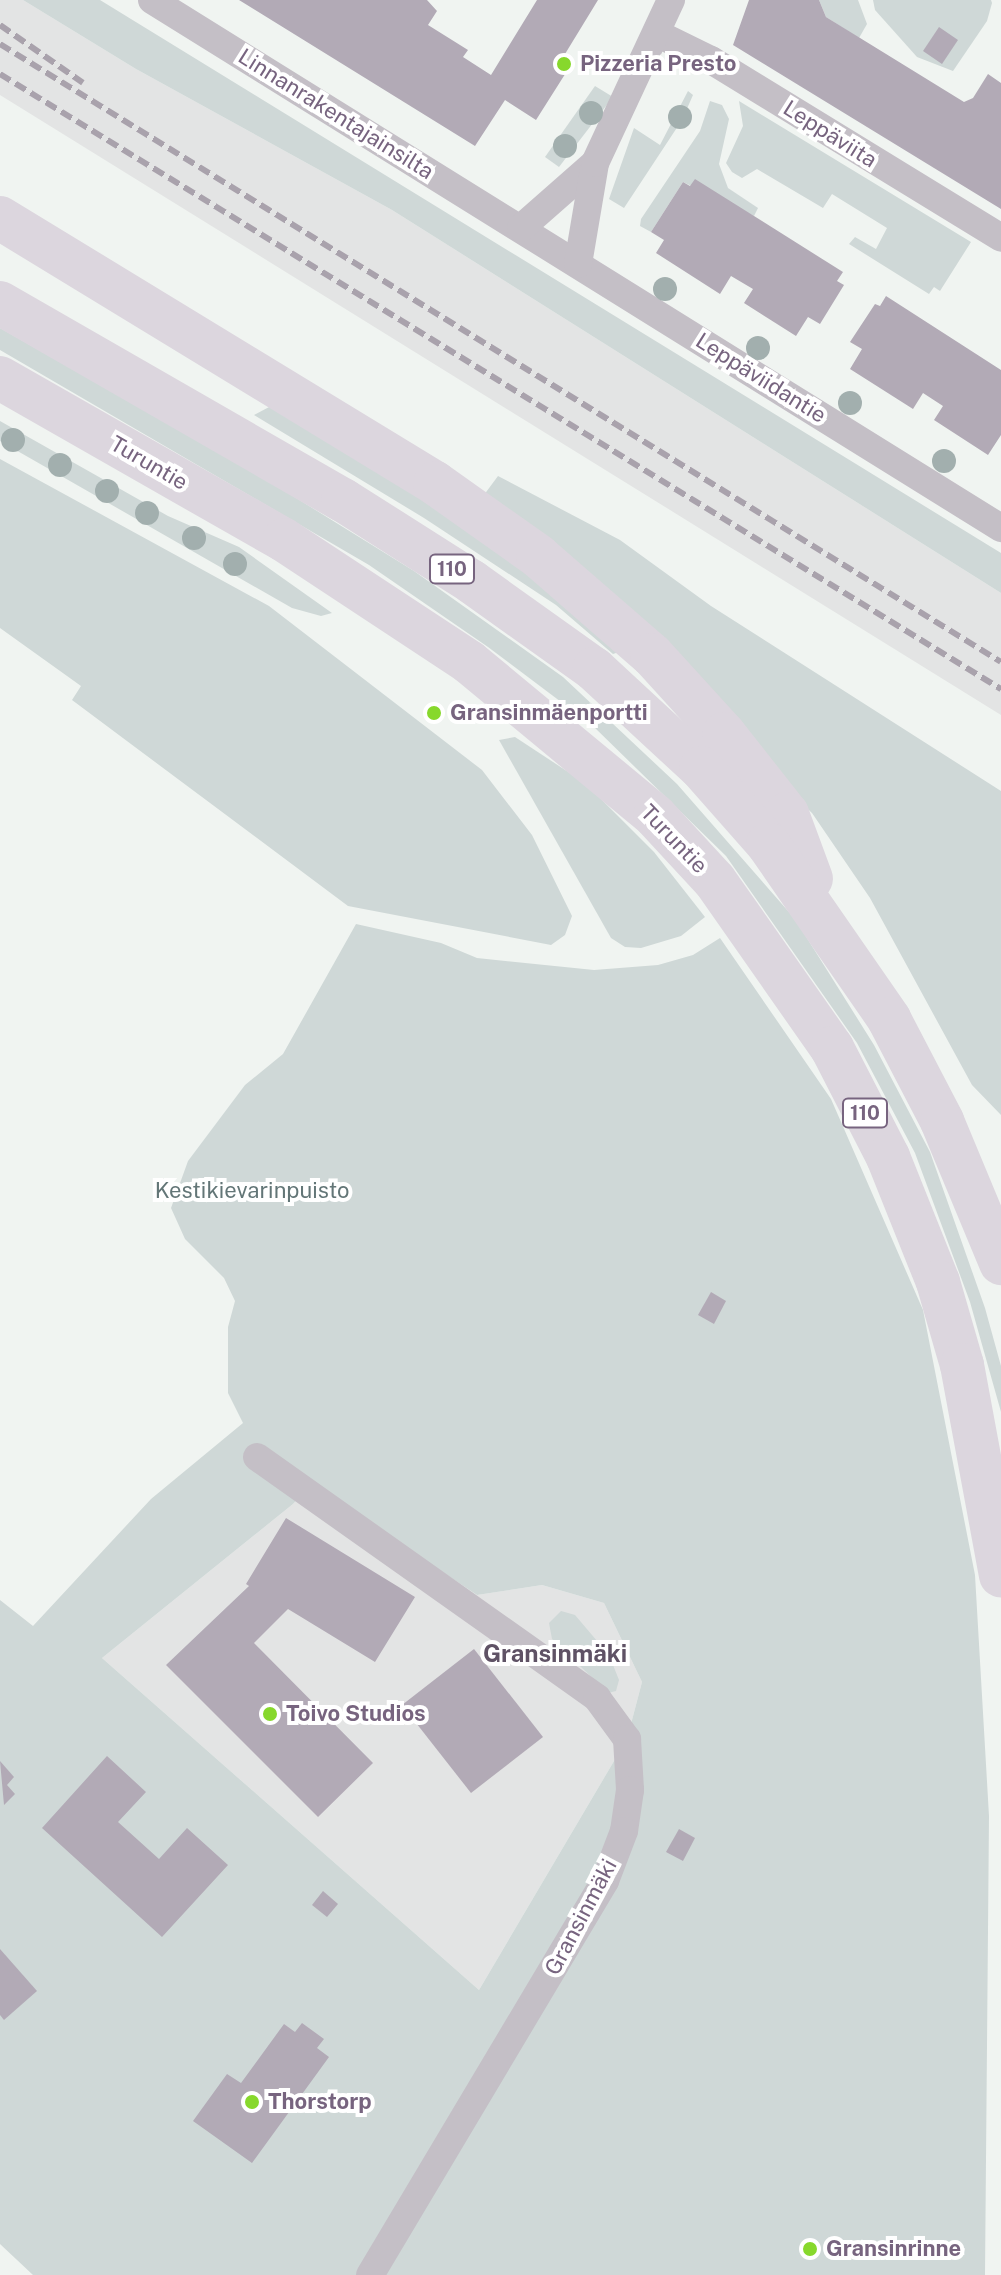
<!DOCTYPE html>
<meta charset="utf-8">
<style>
body{margin:0}
#map{position:relative;width:1001px;height:2275px;overflow:hidden;background:#f0f4f1;font-family:"Public Sans",sans-serif}
div>[style]{position:absolute}
.built>*{inset:0;background:#e3e4e4}
.green>*{inset:0;background:#cfd8d7}
.building>*{inset:0;background:#b2aab6}
.minor>*{height:28px;margin:-14px;padding:0 14px;transform-origin:14px;border-radius:14px;background:#c4bfc6}
.primary>*{height:44px;margin:-22px;padding:0 22px;transform-origin:22px;border-radius:22px;background:#dcd6de}
.rail>*{height:6px;margin-top:-3px;transform-origin:0;background:repeating-linear-gradient(90deg,#a9a2ac 0 12px,transparent 0 18px)}
.trees>*{width:24px;height:24px;margin:-12px;border-radius:50%;background:#a2afae}
.dots>*{width:22px;height:22px;translate:-50% -50%;box-sizing:border-box;border:4px solid #fff;border-radius:50%}
span{translate:-50% -50%;white-space:nowrap;text-align:center;line-height:1.15;-webkit-text-stroke:8px #fff;paint-order:stroke}
.shield-label span{padding:2px 6px;background:#fff;border:2px solid;border-radius:6px;-webkit-text-stroke-width:0}
.shield-label{font-size:20px;color:#77647f;font-weight:700}
.poi-label{font-size:22px;color:#77647f;font-weight:700}
.left{translate:0 -50%;text-align:left}
.street-label{font-size:22px;color:#77647f}
.park-label{font-size:22px;color:#637677}
.neighbourhood-label{font-size:24px;color:#5f5265;font-weight:700}
</style>
<div id="map">
<div class="built">
<i style="clip-path:polygon(0 0,23px 0,136px 69px,392px 210px,1001px 593px,1001px 715px,0 95px)"></i>
<i style="clip-path:polygon(302px 1479px,477px 1595px,542px 1585px,604px 1603px,642px 1682px,627px 1739px,479px 1990px,102px 1658px,293px 1504px,304px 1492px)"></i>
</div>
<div class="green">
<i style="clip-path:polygon(23px 0,100px 0,1001px 553px,1001px 593px,392px 210px,136px 69px)"></i>
<i style="clip-path:polygon(819px 0,858px 0,867px 24px,859px 38px,826px 17px)"></i>
<i style="clip-path:polygon(873px 0,991px 0,992px 3px,987px 21px,953px 71px,917px 57px,875px 10px)"></i>
<i style="clip-path:polygon(595px 86px,613px 97px,559px 167px,545px 157px)"></i>
<i style="clip-path:polygon(688px 91px,693px 95px,682px 120px,624px 208px,609px 199px,634px 128px,660px 145px)"></i>
<i style="clip-path:polygon(710px 101px,722px 105px,729px 119px,719px 164px,728px 188px,758px 208px,754px 216px,683px 182px,651px 232px,640px 226px,641px 219px,700px 131px)"></i>
<i style="clip-path:polygon(739px 101px,971px 242px,940px 291px,934px 287px,929px 294px,849px 244px,855px 237px,876px 249px,887px 228px,832px 194px,823px 208px,757px 169px,742px 178px,732px 172px,726px 163px,743px 126px)"></i>
<i style="clip-path:polygon(0 328px,251px 470px,414px 571px,563px 677px,677px 784px,795px 919px,874px 1045px,930px 1152px,985px 1308px,1001px 1366px,1001px 1412px,970px 1302px,915px 1153px,857px 1043px,726px 856px,593px 726px,488px 647px,369px 565px,0 350px)"></i>
<i style="clip-path:polygon(271px 406px,465px 518px,619px 652px,613px 654px,556px 605px,424px 518px,254px 415px)"></i>
<i style="clip-path:polygon(0 421px,168px 516px,239px 547px,332px 613px,321px 616px,292px 608px,0 441px)"></i>
<i style="clip-path:polygon(0 459px,269px 606px,482px 770px,532px 835px,572px 916px,565px 935px,551px 945px,348px 906px,72px 700px,81px 686px,0 628px)"></i>
<i style="clip-path:polygon(498px 476px,620px 540px,711px 606px,1001px 791px,1001px 1115px,972px 1085px,870px 898px,812px 813px,478px 503px)"></i>
<i style="clip-path:polygon(515px 737px,585px 783px,654px 852px,705px 917px,681px 936px,641px 948px,625px 947px,611px 938px,499px 740px)"></i>
<i style="clip-path:polygon(evenodd,356px 924px,441px 943px,477px 958px,594px 970px,658px 965px,693px 955px,720px 938px,831px 1099px,923px 1310px,975px 1575px,989px 1816px,985px 2275px,33px 2275px,0 2244px,0 1600px,33px 1626px,151px 1499px,243px 1423px,228px 1393px,228px 1327px,235px 1301px,224px 1278px,185px 1239px,171px 1208px,188px 1161px,245px 1085px,283px 1054px,356px 924px,303px 1479px,477px 1595px,542px 1585px,604px 1603px,642px 1682px,627px 1739px,479px 1990px,102px 1658px,293px 1504px,304px 1492px,303px 1479px)"></i>
<i style="clip-path:polygon(561px 1611px,575px 1615px,609px 1655px,619px 1680px,616px 1691px,608px 1693px,552px 1639px,549px 1623px)"></i>
</div>
<div class="building">
<i style="clip-path:polygon(239px 0,427px 0,437px 11px,428px 25px,468px 50px,463px 57px,491px 75px,537px 0,598px 0,565px 54px,574px 60px,536px 120px,505px 100px,475px 146px)"></i>
<i style="clip-path:polygon(749px 0,819px 0,826px 17px,964px 102px,973px 98px,988px 74px,1001px 83px,1001px 209px,733px 45px)"></i>
<i style="clip-path:polygon(939px 27px,958px 40px,942px 64px,923px 51px)"></i>
<i style="clip-path:polygon(695px 179px,843px 272px,837px 281px,844px 285px,820px 324px,808px 317px,796px 336px,744px 303px,753px 289px,731px 276px,720px 294px,656px 253px,664px 240px,651px 232px,683px 182px,690px 186px)"></i>
<i style="clip-path:polygon(886px 296px,1001px 370px,1001px 435px,988px 455px,934px 420px,943px 406px,923px 393px,913px 409px,850px 369px,862px 349px,850px 342px,875px 304px,880px 306px)"></i>
<i style="clip-path:polygon(711px 1292px,726px 1301px,714px 1324px,698px 1315px)"></i>
<i style="clip-path:polygon(286px 1518px,415px 1597px,375px 1662px,288px 1609px,254px 1643px,373px 1763px,318px 1817px,166px 1665px,249px 1586px,246px 1584px)"></i>
<i style="clip-path:polygon(474px 1649px,543px 1737px,471px 1793px,402px 1705px)"></i>
<i style="clip-path:polygon(107px 1756px,146px 1792px,118px 1822px,159px 1859px,187px 1828px,228px 1865px,162px 1937px,42px 1828px)"></i>
<i style="clip-path:polygon(0 1761px,14px 1777px,7px 1785px,15px 1794px,4px 1805px)"></i>
<i style="clip-path:polygon(679px 1829px,695px 1838px,683px 1861px,666px 1852px)"></i>
<i style="clip-path:polygon(323px 1891px,338px 1904px,327px 1917px,312px 1905px)"></i>
<i style="clip-path:polygon(0 1949px,37px 1991px,4px 2020px,0 2015px)"></i>
<i style="clip-path:polygon(302px 2023px,324px 2039px,317px 2048px,329px 2057px,252px 2163px,193px 2121px,227px 2074px,241px 2083px,284px 2024px,295px 2032px)"></i>
</div>
<div class="minor">
<i style="left:152px;top:0;width:1000px;rotate:31.88deg"></i>
<i style="left:658px;top:34px;width:59px;rotate:26.1deg"></i>
<i style="left:711px;top:60px;width:340px;rotate:31.5deg"></i>
<i style="left:521px;top:228px;width:98px;rotate:-41.3deg"></i>
<i style="left:578px;top:264px;width:102px;rotate:-80.4deg"></i>
<i style="left:595px;top:163px;width:180px;rotate:-65deg"></i>
<i style="left:257px;top:1457px;width:417px;rotate:35.3deg"></i>
<i style="left:597px;top:1698px;width:51px;rotate:53.8deg"></i>
<i style="left:627px;top:1739px;width:51px;rotate:86.6deg"></i>
<i style="left:630px;top:1790px;width:41px;rotate:98.3deg"></i>
<i style="left:624px;top:1831px;width:53px;rotate:110.8deg"></i>
<i style="left:605px;top:1881px;width:459px;rotate:120.8deg"></i>
</div>
<div class="primary">
<i style="left:0;top:218px;width:509px;rotate:31.35deg"></i>
<i style="left:435px;top:483px;width:126px;rotate:35.3deg"></i>
<i style="left:538px;top:556px;width:151px;rotate:41deg"></i>
<i style="left:652px;top:655px;width:107px;rotate:47.7deg"></i>
<i style="left:724px;top:734px;width:102px;rotate:51.8deg"></i>
<i style="left:787px;top:814px;width:69px;rotate:69.7deg"></i>
<i style="left:0;top:303px;width:396px;rotate:29.9deg"></i>
<i style="left:343px;top:500px;width:153px;rotate:32.4deg"></i>
<i style="left:472px;top:582px;width:150px;rotate:35.5deg"></i>
<i style="left:594px;top:669px;width:146px;rotate:42.8deg"></i>
<i style="left:701px;top:768px;width:101px;rotate:48.6deg"></i>
<i style="left:768px;top:844px;width:213px;rotate:55.3deg"></i>
<i style="left:889px;top:1019px;width:115px;rotate:62.5deg"></i>
<i style="left:942px;top:1121px;width:154px;rotate:67.4deg"></i>
<i style="left:0;top:378px;width:327px;rotate:29.7deg"></i>
<i style="left:284px;top:540px;width:222px;rotate:33.4deg"></i>
<i style="left:469px;top:662px;width:241px;rotate:39.6deg"></i>
<i style="left:655px;top:816px;width:88px;rotate:47.3deg"></i>
<i style="left:715px;top:881px;width:204px;rotate:55deg"></i>
<i style="left:832px;top:1048px;width:123px;rotate:62.8deg"></i>
<i style="left:888px;top:1157px;width:135px;rotate:68.2deg"></i>
<i style="left:938px;top:1282px;width:86px;rotate:73.9deg"></i>
<i style="left:962px;top:1365px;width:214px;rotate:79.5deg"></i>
</div>
<div class="rail">
<i style="left:0;top:25px;width:101px;rotate:34.9deg"></i>
<i style="left:0;top:44px;width:1176px;rotate:31.69deg"></i>
<i style="left:0;top:74px;width:1175px;rotate:31.57deg"></i>
</div>
<div class="trees">
<i style="left:591px;top:113px"></i>
<i style="left:680px;top:117px"></i>
<i style="left:565px;top:146px"></i>
<i style="left:665px;top:289px"></i>
<i style="left:758px;top:348px"></i>
<i style="left:850px;top:403px"></i>
<i style="left:13px;top:440px"></i>
<i style="left:944px;top:461px"></i>
<i style="left:60px;top:465px"></i>
<i style="left:107px;top:491px"></i>
<i style="left:147px;top:513px"></i>
<i style="left:194px;top:538px"></i>
<i style="left:235px;top:564px"></i>
</div>
<div class="dots">
<i style="left:564px;top:64px;background:#87d82c"></i>
<i style="left:434px;top:713px;background:#87d82c"></i>
<i style="left:270px;top:1714px;background:#87d82c"></i>
<i style="left:252px;top:2102px;background:#87d82c"></i>
<i style="left:810px;top:2249px;background:#87d82c"></i>
</div>
<div class="shield-label">
<span style="left:452px;top:569px">110</span>
<span style="left:865px;top:1113px">110</span>
</div>
<div class="poi-label">
<span class="left" style="left:580px;top:64px">Pizzeria Presto</span>
<span class="left" style="left:450px;top:713px">Gransinmäenportti</span>
<span class="left" style="left:286px;top:1714px">Toivo Studios</span>
<span class="left" style="left:268px;top:2102px">Thorstorp</span>
<span class="left" style="left:826px;top:2249px">Gransinrinne</span>
</div>
<div class="street-label">
<span style="left:336px;top:114px;rotate:32deg">Linnanrakentajainsilta</span>
<span style="left:830px;top:134px;rotate:32deg">Leppäviita</span>
<span style="left:761px;top:378px;rotate:32deg">Leppäviidantie</span>
<span style="left:149px;top:463px;rotate:30deg">Turuntie</span>
<span style="left:674px;top:839px;rotate:46deg">Turuntie</span>
<span style="left:581px;top:1917px;rotate:-62deg">Gransinmäki</span>
</div>
<div class="park-label">
<span style="left:252px;top:1191px">Kestikievarinpuisto</span>
</div>
<div class="neighbourhood-label">
<span style="left:555px;top:1654px">Gransinmäki</span>
</div>
</div>
